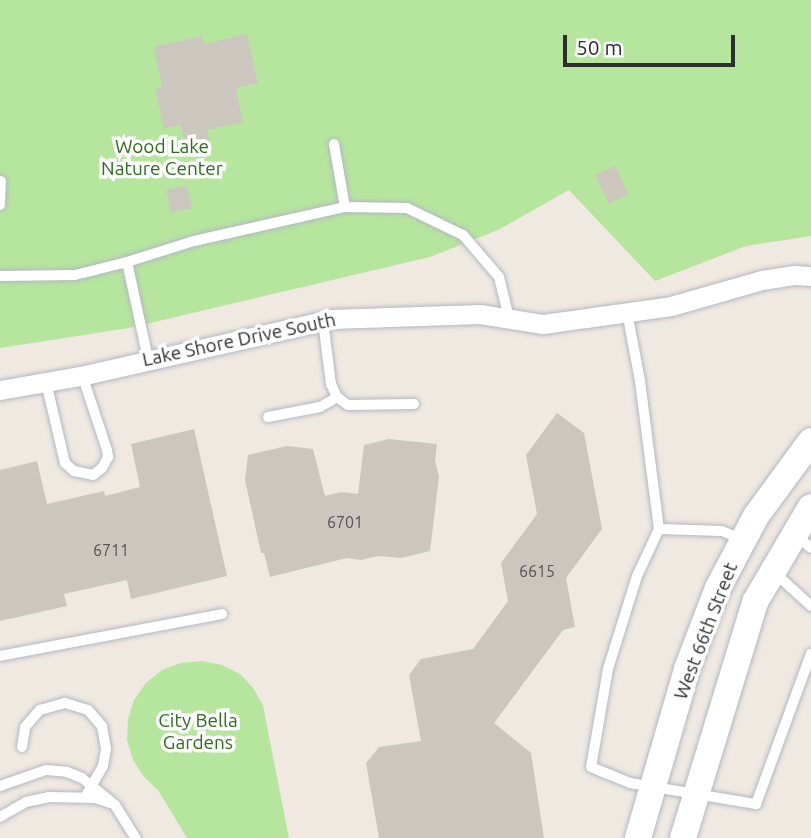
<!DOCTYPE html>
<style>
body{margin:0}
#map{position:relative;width:811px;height:838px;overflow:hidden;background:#efe9e1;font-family:Ubuntu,sans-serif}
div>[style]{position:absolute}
.green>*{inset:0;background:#b6e59e}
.building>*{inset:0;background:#cbc7bf}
.roads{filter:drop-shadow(0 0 2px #b4b7c1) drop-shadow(0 0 2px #b4b7c1)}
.lane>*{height:10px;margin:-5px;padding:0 5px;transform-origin:5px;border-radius:5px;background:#fff}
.street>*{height:19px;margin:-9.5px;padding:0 9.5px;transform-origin:9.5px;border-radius:9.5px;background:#fff}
.secondary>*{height:26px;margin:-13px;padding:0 13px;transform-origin:13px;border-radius:13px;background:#fff}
span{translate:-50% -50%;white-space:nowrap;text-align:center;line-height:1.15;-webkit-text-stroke:7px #fff;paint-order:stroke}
.number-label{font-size:16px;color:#555452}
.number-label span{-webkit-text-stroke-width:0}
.park-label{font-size:19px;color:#2c6e1b}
.street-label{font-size:19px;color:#2e2e2e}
.scale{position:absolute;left:563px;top:35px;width:172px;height:32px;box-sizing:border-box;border:4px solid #2e2e2e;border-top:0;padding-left:9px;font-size:21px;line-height:24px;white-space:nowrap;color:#2e2e2e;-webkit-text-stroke:5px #fff;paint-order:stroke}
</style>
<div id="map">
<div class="green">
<i style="clip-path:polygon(0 0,811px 0,811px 236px,746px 246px,655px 281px,569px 190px,498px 230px,430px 257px,129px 328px,0 348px)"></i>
<i style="clip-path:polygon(202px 661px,222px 665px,240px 674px,254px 689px,263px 706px,289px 838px,187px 838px,158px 790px,144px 777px,133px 760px,127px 740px,128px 719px,134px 700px,146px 683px,162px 670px,181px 663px)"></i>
</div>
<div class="building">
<i style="clip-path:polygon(247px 34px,258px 83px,236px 88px,243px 122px,207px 130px,210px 143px,186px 149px,181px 125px,164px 129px,155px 89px,162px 87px,154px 47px,202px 36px,204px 44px)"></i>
<i style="clip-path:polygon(615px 166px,628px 194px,609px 204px,595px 175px)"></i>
<i style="clip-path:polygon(187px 186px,192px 208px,171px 213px,166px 190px)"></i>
<i style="clip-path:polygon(557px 413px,584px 433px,602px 529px,566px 578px,575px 627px,563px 630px,494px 723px,531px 753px,544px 838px,379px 838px,366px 763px,379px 747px,421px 741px,409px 675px,421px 659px,473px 649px,508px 601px,501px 563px,537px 514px,526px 455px)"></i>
<i style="clip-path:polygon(194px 429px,227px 576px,131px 599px,127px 580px,64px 594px,67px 606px,0 621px,0 470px,37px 461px,47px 504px,104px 491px,105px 496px,140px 487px,131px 444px)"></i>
<i style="clip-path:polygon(389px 439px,437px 444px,435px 461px,439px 477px,430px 551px,401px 558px,378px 556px,361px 560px,347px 558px,270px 577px,264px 553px,261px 553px,245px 480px,248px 455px,287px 446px,313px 449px,325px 496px,341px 492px,358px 494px,364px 445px)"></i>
</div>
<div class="roads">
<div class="lane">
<i style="left:334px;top:144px;width:64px;rotate:80.1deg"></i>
<i style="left:0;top:205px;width:24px;rotate:-88deg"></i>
<i style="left:0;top:276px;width:75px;rotate:-0.8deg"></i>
<i style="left:75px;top:275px;width:54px;rotate:-14deg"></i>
<i style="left:627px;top:312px;width:70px;rotate:79.3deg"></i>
<i style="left:640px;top:381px;width:149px;rotate:82.7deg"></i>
<i style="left:659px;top:529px;width:52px;rotate:115.1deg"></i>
<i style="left:637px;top:576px;width:97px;rotate:107.3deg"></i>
<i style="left:608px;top:669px;width:99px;rotate:99.8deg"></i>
<i style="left:591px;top:767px;width:42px;rotate:22.3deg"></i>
<i style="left:630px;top:783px;width:128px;rotate:9.5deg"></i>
<i style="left:756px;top:804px;width:160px;rotate:-69.9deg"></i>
<i style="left:323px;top:321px;width:64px;rotate:82.8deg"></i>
<i style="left:331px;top:384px;width:14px;rotate:65deg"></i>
<i style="left:337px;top:397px;width:14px;rotate:36deg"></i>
<i style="left:348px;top:405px;width:66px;rotate:-0.9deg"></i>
<i style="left:148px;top:359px;width:99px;rotate:-102.2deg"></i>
<i style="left:127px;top:262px;width:70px;rotate:-17.4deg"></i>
<i style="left:194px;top:241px;width:155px;rotate:-12.7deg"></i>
<i style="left:345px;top:207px;width:62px;rotate:0.9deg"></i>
<i style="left:407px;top:208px;width:62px;rotate:25.7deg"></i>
<i style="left:463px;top:235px;width:55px;rotate:49.4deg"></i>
<i style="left:499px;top:277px;width:42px;rotate:76.3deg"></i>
<i style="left:46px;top:382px;width:83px;rotate:76.8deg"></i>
<i style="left:65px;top:463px;width:12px;rotate:42deg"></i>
<i style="left:74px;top:471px;width:19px;rotate:12deg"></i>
<i style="left:93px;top:475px;width:11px;rotate:-38deg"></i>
<i style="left:102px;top:468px;width:13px;rotate:-61deg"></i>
<i style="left:108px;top:457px;width:7px;rotate:-98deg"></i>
<i style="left:107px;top:450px;width:79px;rotate:-108.4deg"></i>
<i style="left:268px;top:417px;width:53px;rotate:-10.9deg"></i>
<i style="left:320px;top:407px;width:20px;rotate:-30deg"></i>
<i style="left:659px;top:529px;width:63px;rotate:1.8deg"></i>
<i style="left:722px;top:531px;width:21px;rotate:23deg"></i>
<i style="left:795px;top:535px;width:21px;rotate:39deg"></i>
<i style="left:775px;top:573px;width:49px;rotate:42.5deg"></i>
<i style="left:0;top:656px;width:226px;rotate:-10.7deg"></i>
<i style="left:22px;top:747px;width:20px;rotate:-81deg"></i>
<i style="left:25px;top:727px;width:23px;rotate:-49deg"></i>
<i style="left:40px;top:710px;width:26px;rotate:-16deg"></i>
<i style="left:65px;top:703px;width:24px;rotate:17deg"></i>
<i style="left:88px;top:710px;width:21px;rotate:49deg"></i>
<i style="left:102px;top:726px;width:23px;rotate:80deg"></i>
<i style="left:106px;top:749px;width:17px;rotate:100deg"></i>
<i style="left:103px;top:766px;width:36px;rotate:120deg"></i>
<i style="left:0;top:786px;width:49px;rotate:-19.2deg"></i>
<i style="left:46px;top:770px;width:21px;rotate:5deg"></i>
<i style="left:67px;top:772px;width:16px;rotate:22deg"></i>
<i style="left:82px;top:778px;width:43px;rotate:39.3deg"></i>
<i style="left:115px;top:805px;width:39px;rotate:58deg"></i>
<i style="left:0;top:817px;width:30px;rotate:-30deg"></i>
<i style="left:26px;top:802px;width:24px;rotate:-12deg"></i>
<i style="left:49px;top:797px;width:46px;rotate:1.2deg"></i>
<i style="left:95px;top:798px;width:16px;rotate:18deg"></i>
</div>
<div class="street">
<i style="left:0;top:390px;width:86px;rotate:-10deg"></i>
<i style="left:85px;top:375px;width:252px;rotate:-12.8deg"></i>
<i style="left:331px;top:319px;width:149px;rotate:-1.9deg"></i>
<i style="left:480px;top:314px;width:64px;rotate:9deg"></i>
<i style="left:543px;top:324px;width:129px;rotate:-8deg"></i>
<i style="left:671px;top:306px;width:95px;rotate:-15.9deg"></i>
<i style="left:762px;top:280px;width:33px;rotate:-9deg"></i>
<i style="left:795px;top:275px;width:16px;rotate:4deg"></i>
</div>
<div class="secondary">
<i style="left:638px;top:838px;width:176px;rotate:-73.8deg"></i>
<i style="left:687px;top:669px;width:87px;rotate:-69.1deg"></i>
<i style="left:718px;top:588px;width:81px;rotate:-62.2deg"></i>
<i style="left:756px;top:516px;width:93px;rotate:-53.7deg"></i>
<i style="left:683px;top:838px;width:247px;rotate:-73deg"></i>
<i style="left:755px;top:602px;width:110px;rotate:-59.5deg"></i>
</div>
</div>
<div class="number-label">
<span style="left:345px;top:522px">6701</span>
<span style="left:111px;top:550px">6711</span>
<span style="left:537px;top:571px">6615</span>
</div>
<div class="park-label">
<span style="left:162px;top:158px">Wood Lake<br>Nature Center</span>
<span style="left:198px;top:732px">City Bella<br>Gardens</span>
</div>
<div class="street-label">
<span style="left:239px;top:340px;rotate:-12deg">Lake Shore Drive South</span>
<span style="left:706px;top:631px;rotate:-69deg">West 66th Street</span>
</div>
<div class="scale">50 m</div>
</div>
